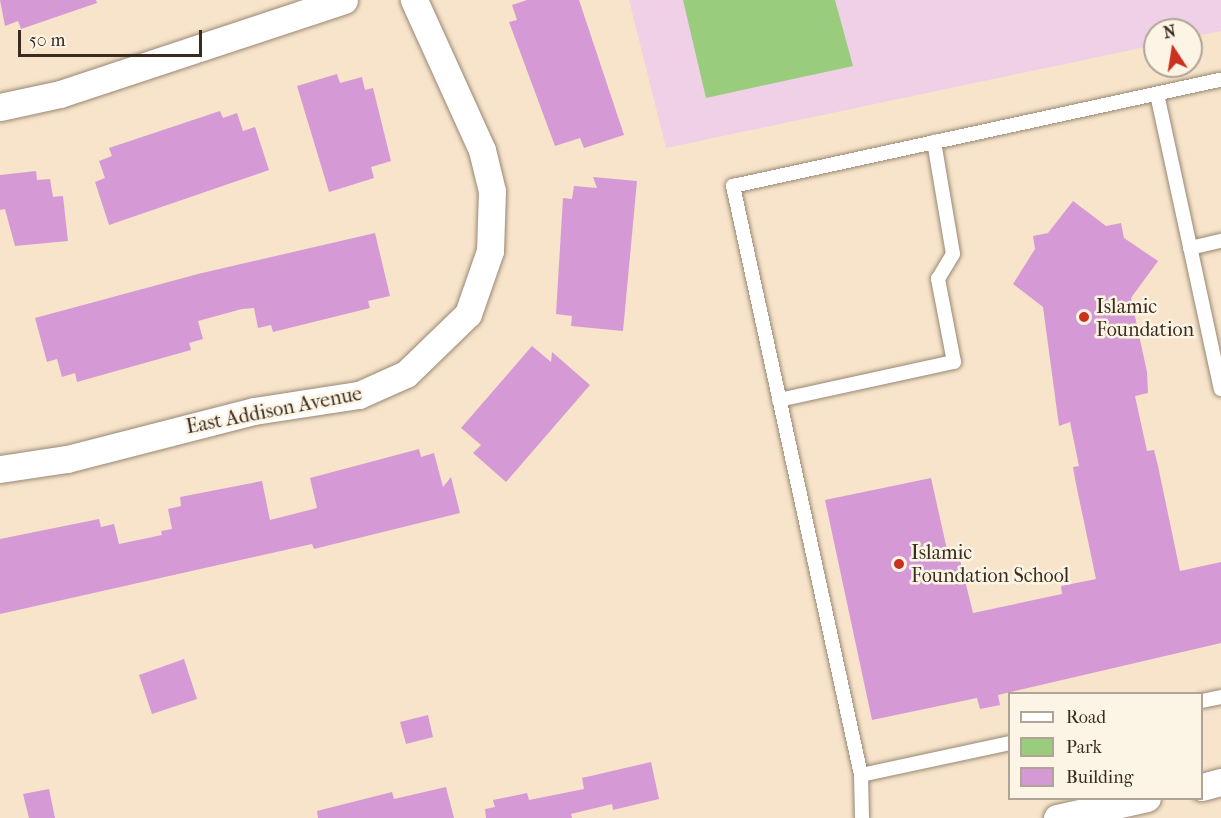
<!DOCTYPE html>
<style>
body{margin:0}
#map{position:relative;width:1221px;height:818px;overflow:hidden;background:#f7e4cb;font-family:"IM FELL French Canon",serif}
div>[style]{position:absolute}
.built>*{inset:0;background:#efd0e6}
.green>*{inset:0;background:#99cc7d}
.building>*{inset:0;background:#d59ad6}
.roads{filter:drop-shadow(0 0 2px #998774) drop-shadow(0 0 2px #998774)}
.service>*{height:14px;margin:-7px;padding:0 7px;transform-origin:7px;border-radius:7px;background:#fff}
.minor>*{height:27px;margin:-13.5px;padding:0 13.5px;transform-origin:13.5px;border-radius:13.5px;background:#fff}
.dots>*{width:16px;height:16px;translate:-50% -50%;box-sizing:border-box;border:3px solid #fcf5e5;border-radius:50%}
span{translate:-50% -50%;white-space:nowrap;text-align:center;line-height:1.15;-webkit-text-stroke:5px #fcf5e5;paint-order:stroke}
.poi-label{font-size:20px;color:#3b2a1e}
.left{translate:0 -50%;text-align:left}
.street-label{font-size:20px;color:#3b2a1e}
.legend{position:absolute;left:1008px;top:692px;width:195px;height:108px;box-sizing:border-box;background:#fcf5e5;border:2px solid #afa495;margin:0;padding:8px 10px;list-style:none;font-size:18px;color:#3b2a1e}
.legend li{display:flex;align-items:center;gap:12px;height:30px}
.legend b{width:30px;border:2px solid #afa495}
.north{position:absolute;left:1143px;top:18px;width:60px;height:60px;box-sizing:border-box;background:#fcf5e5;border:2px solid #afa495;border-radius:50%;rotate:348deg;font-size:16px;font-weight:700;line-height:24px;text-align:center;color:#3b2a1e}
.north::after{content:'';display:block;margin:auto;width:21px;height:27px;background:#c8321e;clip-path:polygon(50% 0,100% 100%,50% 72%,0 100%)}
.scale{position:absolute;left:18px;top:30px;width:184px;height:27px;box-sizing:border-box;border:3px solid #3b2a1e;border-top:0;padding-left:8px;font-size:18px;line-height:21px;white-space:nowrap;color:#3b2a1e;-webkit-text-stroke:4px #fcf5e5;paint-order:stroke}
</style>
<div id="map">
<div class="built">
<i style="clip-path:polygon(629px 0,1221px 0,1221px 31px,1191px 37px,1191px 30px,1155px 30px,1155px 45px,666px 148px)"></i>
</div>
<div class="green">
<i style="clip-path:polygon(683px 0,835px 0,853px 66px,706px 98px)"></i>
</div>
<div class="building">
<i style="clip-path:polygon(0 0,96px 0,97px 3px,21px 29px,18px 21px,5px 26px)"></i>
<i style="clip-path:polygon(527px 0,579px 0,624px 135px,584px 148px,580px 138px,555px 146px,509px 22px,517px 20px,512px 5px)"></i>
<i style="clip-path:polygon(337px 74px,340px 83px,362px 77px,365px 90px,373px 88px,391px 161px,371px 167px,374px 178px,329px 192px,297px 86px)"></i>
<i style="clip-path:polygon(220px 111px,223px 118px,237px 113px,243px 131px,255px 127px,269px 170px,109px 225px,95px 182px,105px 178px,99px 161px,112px 156px,109px 148px)"></i>
<i style="clip-path:polygon(36px 171px,37px 180px,50px 179px,53px 197px,63px 196px,68px 241px,15px 246px,5px 209px,0 210px,0 175px)"></i>
<i style="clip-path:polygon(593px 177px,637px 181px,623px 331px,571px 326px,572px 316px,556px 314px,563px 198px,572px 199px,574px 186px,597px 188px)"></i>
<i style="clip-path:polygon(1073px 201px,1106px 226px,1121px 223px,1124px 238px,1158px 261px,1131px 298px,1147px 372px,1148px 393px,1135px 396px,1147px 451px,1154px 450px,1158px 466px,1180px 571px,1221px 562px,1221px 643px,998px 695px,1000px 705px,980px 709px,977px 698px,872px 720px,825px 500px,931px 478px,948px 554px,958px 552px,973px 613px,1062px 594px,1061px 586px,1096px 579px,1076px 484px,1073px 467px,1079px 466px,1070px 422px,1059px 426px,1043px 307px,1013px 284px,1035px 249px,1033px 236px,1048px 233px)"></i>
<i style="clip-path:polygon(375px 233px,390px 296px,368px 301px,370px 308px,273px 332px,271px 325px,258px 328px,254px 308px,242px 309px,198px 321px,203px 339px,189px 343px,191px 350px,77px 382px,75px 373px,62px 377px,57px 359px,47px 362px,35px 318px,198px 274px)"></i>
<i style="clip-path:polygon(532px 346px,551px 362px,552px 352px,590px 385px,506px 482px,473px 453px,481px 445px,461px 428px)"></i>
<i style="clip-path:polygon(419px 449px,421px 457px,434px 453px,443px 487px,451px 477px,460px 513px,314px 549px,312px 544px,0 614px,0 539px,99px 519px,101px 527px,114px 524px,119px 544px,162px 535px,161px 531px,172px 529px,168px 509px,181px 506px,180px 497px,262px 481px,270px 520px,317px 508px,310px 478px)"></i>
<i style="clip-path:polygon(184px 659px,197px 699px,152px 714px,139px 675px)"></i>
<i style="clip-path:polygon(428px 715px,433px 737px,406px 744px,400px 722px)"></i>
<i style="clip-path:polygon(651px 762px,659px 799px,613px 810px,612px 804px,571px 814px,572px 818px,486px 818px,485px 809px,495px 807px,493px 800px,527px 793px,529px 800px,584px 789px,582px 778px)"></i>
<i style="clip-path:polygon(446px 787px,454px 818px,318px 818px,317px 811px,392px 792px,394px 799px)"></i>
<i style="clip-path:polygon(49px 789px,55px 818px,29px 818px,23px 794px)"></i>
</div>
<div class="roads">
<div class="service">
<i style="left:1157px;top:94px;width:302px;rotate:77.8deg"></i>
<i style="left:1190px;top:248px;width:32px;rotate:-13deg"></i>
<i style="left:779px;top:400px;width:179px;rotate:-12.3deg"></i>
<i style="left:954px;top:362px;width:85px;rotate:-100.9deg"></i>
<i style="left:938px;top:279px;width:29px;rotate:-59deg"></i>
<i style="left:953px;top:254px;width:114px;rotate:-99.6deg"></i>
<i style="left:1202px;top:701px;width:19px;rotate:-12deg"></i>
<i style="left:861px;top:775px;width:152px;rotate:-12.1deg"></i>
<i style="left:862px;top:818px;width:43px;rotate:-91.3deg"></i>
<i style="left:861px;top:775px;width:603px;rotate:-102.26deg"></i>
<i style="left:733px;top:186px;width:499px;rotate:-12.3deg"></i>
</div>
<div class="minor">
<i style="left:0;top:107px;width:61px;rotate:-12.2deg"></i>
<i style="left:60px;top:94px;width:299px;rotate:-18.3deg"></i>
<i style="left:0;top:469px;width:68px;rotate:-8.5deg"></i>
<i style="left:67px;top:459px;width:193px;rotate:-14.4deg"></i>
<i style="left:254px;top:411px;width:106px;rotate:-8.7deg"></i>
<i style="left:359px;top:395px;width:51px;rotate:-24.1deg"></i>
<i style="left:406px;top:374px;width:86px;rotate:-44.1deg"></i>
<i style="left:468px;top:314px;width:67px;rotate:-70.8deg"></i>
<i style="left:490px;top:251px;width:60px;rotate:-88.1deg"></i>
<i style="left:492px;top:191px;width:42px;rotate:-103.7deg"></i>
<i style="left:482px;top:150px;width:165px;rotate:-114.4deg"></i>
<i style="left:1202px;top:787px;width:20px;rotate:-15deg"></i>
<i style="left:1057px;top:818px;width:92px;rotate:-12.5deg"></i>
</div>
</div>
<div class="dots">
<i style="left:1084px;top:317px;background:#c8321e"></i>
<i style="left:899px;top:564px;background:#c8321e"></i>
</div>
<div class="poi-label">
<span class="left" style="left:1096px;top:318px">Islamic<br>Foundation</span>
<span class="left" style="left:911px;top:564px">Islamic<br>Foundation School</span>
</div>
<div class="street-label">
<span style="left:274px;top:410px;rotate:-11deg">East Addison Avenue</span>
</div>
<ul class="legend">
<li><b style="height:8px;background:#fff"></b>Road</li>
<li><b style="height:16px;background:#99cc7d"></b>Park</li>
<li><b style="height:16px;background:#d59ad6"></b>Building</li>
</ul>
<div class="north">N</div>
<div class="scale">50 m</div>
</div>
